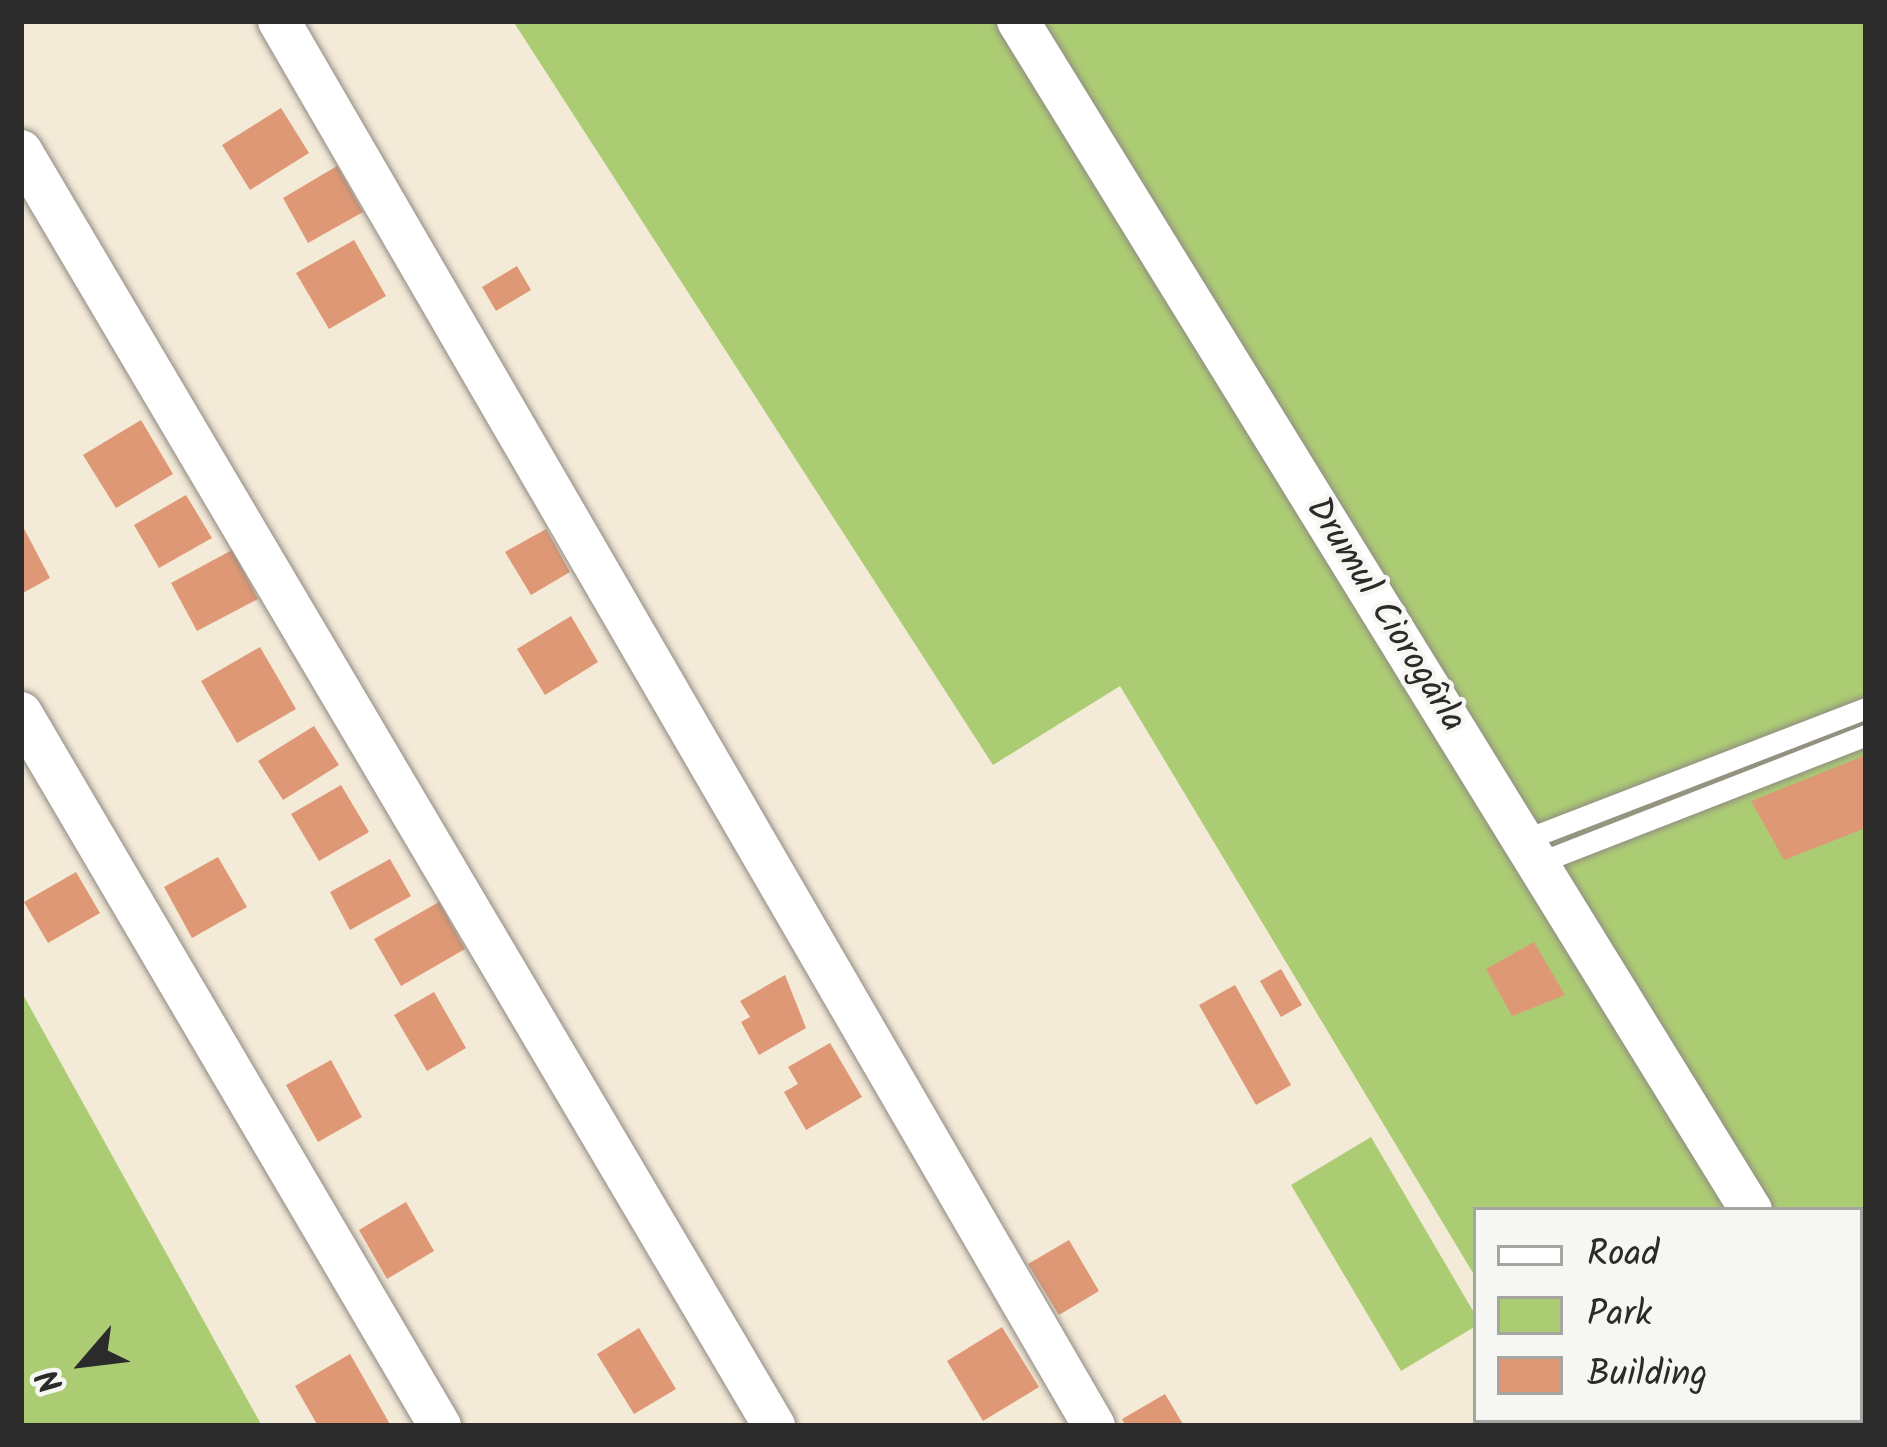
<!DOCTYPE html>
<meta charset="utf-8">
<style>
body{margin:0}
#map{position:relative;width:1887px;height:1447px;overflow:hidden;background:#f4ead8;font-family:Kalam,sans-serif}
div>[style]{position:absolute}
.green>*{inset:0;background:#accc74}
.building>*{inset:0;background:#df9875}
.roads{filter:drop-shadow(0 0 3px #908a82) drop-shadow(0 0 3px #908a82)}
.service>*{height:21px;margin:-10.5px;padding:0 10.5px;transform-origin:10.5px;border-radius:10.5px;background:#fff}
.minor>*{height:42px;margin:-21px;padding:0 21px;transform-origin:21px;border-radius:21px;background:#fff}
span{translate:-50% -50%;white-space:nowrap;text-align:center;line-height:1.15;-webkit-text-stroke:9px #f6f6f2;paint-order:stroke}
.street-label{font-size:36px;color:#2b2b2b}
.frame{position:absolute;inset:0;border:24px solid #2b2b2b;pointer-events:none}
.legend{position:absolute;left:1473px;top:1207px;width:390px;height:216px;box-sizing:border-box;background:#f6f6f2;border:3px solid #a5a5a2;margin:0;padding:15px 21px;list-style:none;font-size:36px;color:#2b2b2b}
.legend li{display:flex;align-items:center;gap:24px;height:60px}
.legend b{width:60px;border:3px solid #a5a5a2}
.north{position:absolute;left:24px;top:1303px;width:120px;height:120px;-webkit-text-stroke:9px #f6f6f2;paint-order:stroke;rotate:242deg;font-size:33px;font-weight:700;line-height:48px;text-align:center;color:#2b2b2b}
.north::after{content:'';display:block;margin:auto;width:42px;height:54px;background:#2b2b2b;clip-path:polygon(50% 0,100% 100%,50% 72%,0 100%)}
</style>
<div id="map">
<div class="green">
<i style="clip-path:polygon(513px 21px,1866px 21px,1866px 1426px,1565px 1426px,1561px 1420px,1860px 1420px,1860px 1210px,1476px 1210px,1476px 1278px,1120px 686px,993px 765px)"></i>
<i style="clip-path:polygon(21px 991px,262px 1426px,21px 1426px)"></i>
<i style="clip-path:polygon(1371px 1137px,1476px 1316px,1476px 1326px,1401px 1371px,1291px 1185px)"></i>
</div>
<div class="building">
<i style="clip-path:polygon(281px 108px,309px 153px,250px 190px,222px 145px)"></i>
<i style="clip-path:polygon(337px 166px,363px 212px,308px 243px,283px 198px)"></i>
<i style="clip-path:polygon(354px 240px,386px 296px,329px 329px,296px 273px)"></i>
<i style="clip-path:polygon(517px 266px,531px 290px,496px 311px,482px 287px)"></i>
<i style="clip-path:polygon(141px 420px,173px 474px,116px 508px,83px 455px)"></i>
<i style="clip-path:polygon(186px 495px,212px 538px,159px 568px,134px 525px)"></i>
<i style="clip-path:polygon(21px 523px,50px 578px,21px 594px)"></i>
<i style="clip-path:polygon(546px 529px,570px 572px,531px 595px,505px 552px)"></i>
<i style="clip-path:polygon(232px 550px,258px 599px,197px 631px,171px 583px)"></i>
<i style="clip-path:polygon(571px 616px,598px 662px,545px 695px,517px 649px)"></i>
<i style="clip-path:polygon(260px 647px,296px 709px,237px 743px,201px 681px)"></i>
<i style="clip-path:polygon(314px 726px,339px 765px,283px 800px,258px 761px)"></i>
<i style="clip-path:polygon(1866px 755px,1866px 828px,1784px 860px,1751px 801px)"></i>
<i style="clip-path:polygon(341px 785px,369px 832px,319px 861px,291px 814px)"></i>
<i style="clip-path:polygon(218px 857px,247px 907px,192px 938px,164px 887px)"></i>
<i style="clip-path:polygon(390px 859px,411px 896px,350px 930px,330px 892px)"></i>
<i style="clip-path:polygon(76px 872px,100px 913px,48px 943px,24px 902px)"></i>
<i style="clip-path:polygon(439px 902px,465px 949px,401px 986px,374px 939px)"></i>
<i style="clip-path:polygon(1534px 942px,1565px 995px,1512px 1016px,1486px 969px)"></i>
<i style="clip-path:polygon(1281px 969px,1302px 1005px,1281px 1017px,1260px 981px)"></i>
<i style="clip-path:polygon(785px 975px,806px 1028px,759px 1055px,741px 1022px,750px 1017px,740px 1001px)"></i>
<i style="clip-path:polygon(1235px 985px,1291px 1085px,1256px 1105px,1199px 1005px)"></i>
<i style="clip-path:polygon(434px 992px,466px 1048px,427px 1071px,394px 1015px)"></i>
<i style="clip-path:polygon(830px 1043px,862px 1097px,806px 1130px,784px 1092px,798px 1084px,788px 1067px)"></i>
<i style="clip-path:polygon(331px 1060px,362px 1117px,318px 1142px,286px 1085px)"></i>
<i style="clip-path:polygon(406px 1202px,434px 1251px,387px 1279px,359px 1230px)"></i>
<i style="clip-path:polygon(1069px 1240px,1099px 1291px,1059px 1315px,1028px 1264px)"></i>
<i style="clip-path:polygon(1002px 1327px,1039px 1387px,983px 1421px,947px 1361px)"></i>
<i style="clip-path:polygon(639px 1328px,676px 1389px,634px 1414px,597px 1354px)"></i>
<i style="clip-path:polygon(350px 1354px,391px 1426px,318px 1426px,295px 1386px)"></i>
<i style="clip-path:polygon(1165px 1394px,1184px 1426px,1126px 1426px,1122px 1419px)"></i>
</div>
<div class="roads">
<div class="service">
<i style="left:1524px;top:840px;width:367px;rotate:-21.1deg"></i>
<i style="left:1538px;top:863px;width:352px;rotate:-21.3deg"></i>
</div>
<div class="minor">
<i style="left:279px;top:21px;width:1624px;rotate:59.88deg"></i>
<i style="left:1018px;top:21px;width:1397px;rotate:58.35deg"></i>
<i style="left:21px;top:151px;width:1481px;rotate:59.43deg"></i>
<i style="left:21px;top:713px;width:827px;rotate:59.56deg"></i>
<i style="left:1860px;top:1388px;width:10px;rotate:61deg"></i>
<i style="left:1820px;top:1426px;width:11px;rotate:-34deg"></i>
</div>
</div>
<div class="street-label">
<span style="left:1385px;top:615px;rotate:58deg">Drumul Ciorogârla</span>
</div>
<div class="frame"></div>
<ul class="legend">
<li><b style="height:15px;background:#fff"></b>Road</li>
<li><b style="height:33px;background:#accc74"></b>Park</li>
<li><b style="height:33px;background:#df9875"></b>Building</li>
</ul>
<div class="north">N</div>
</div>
